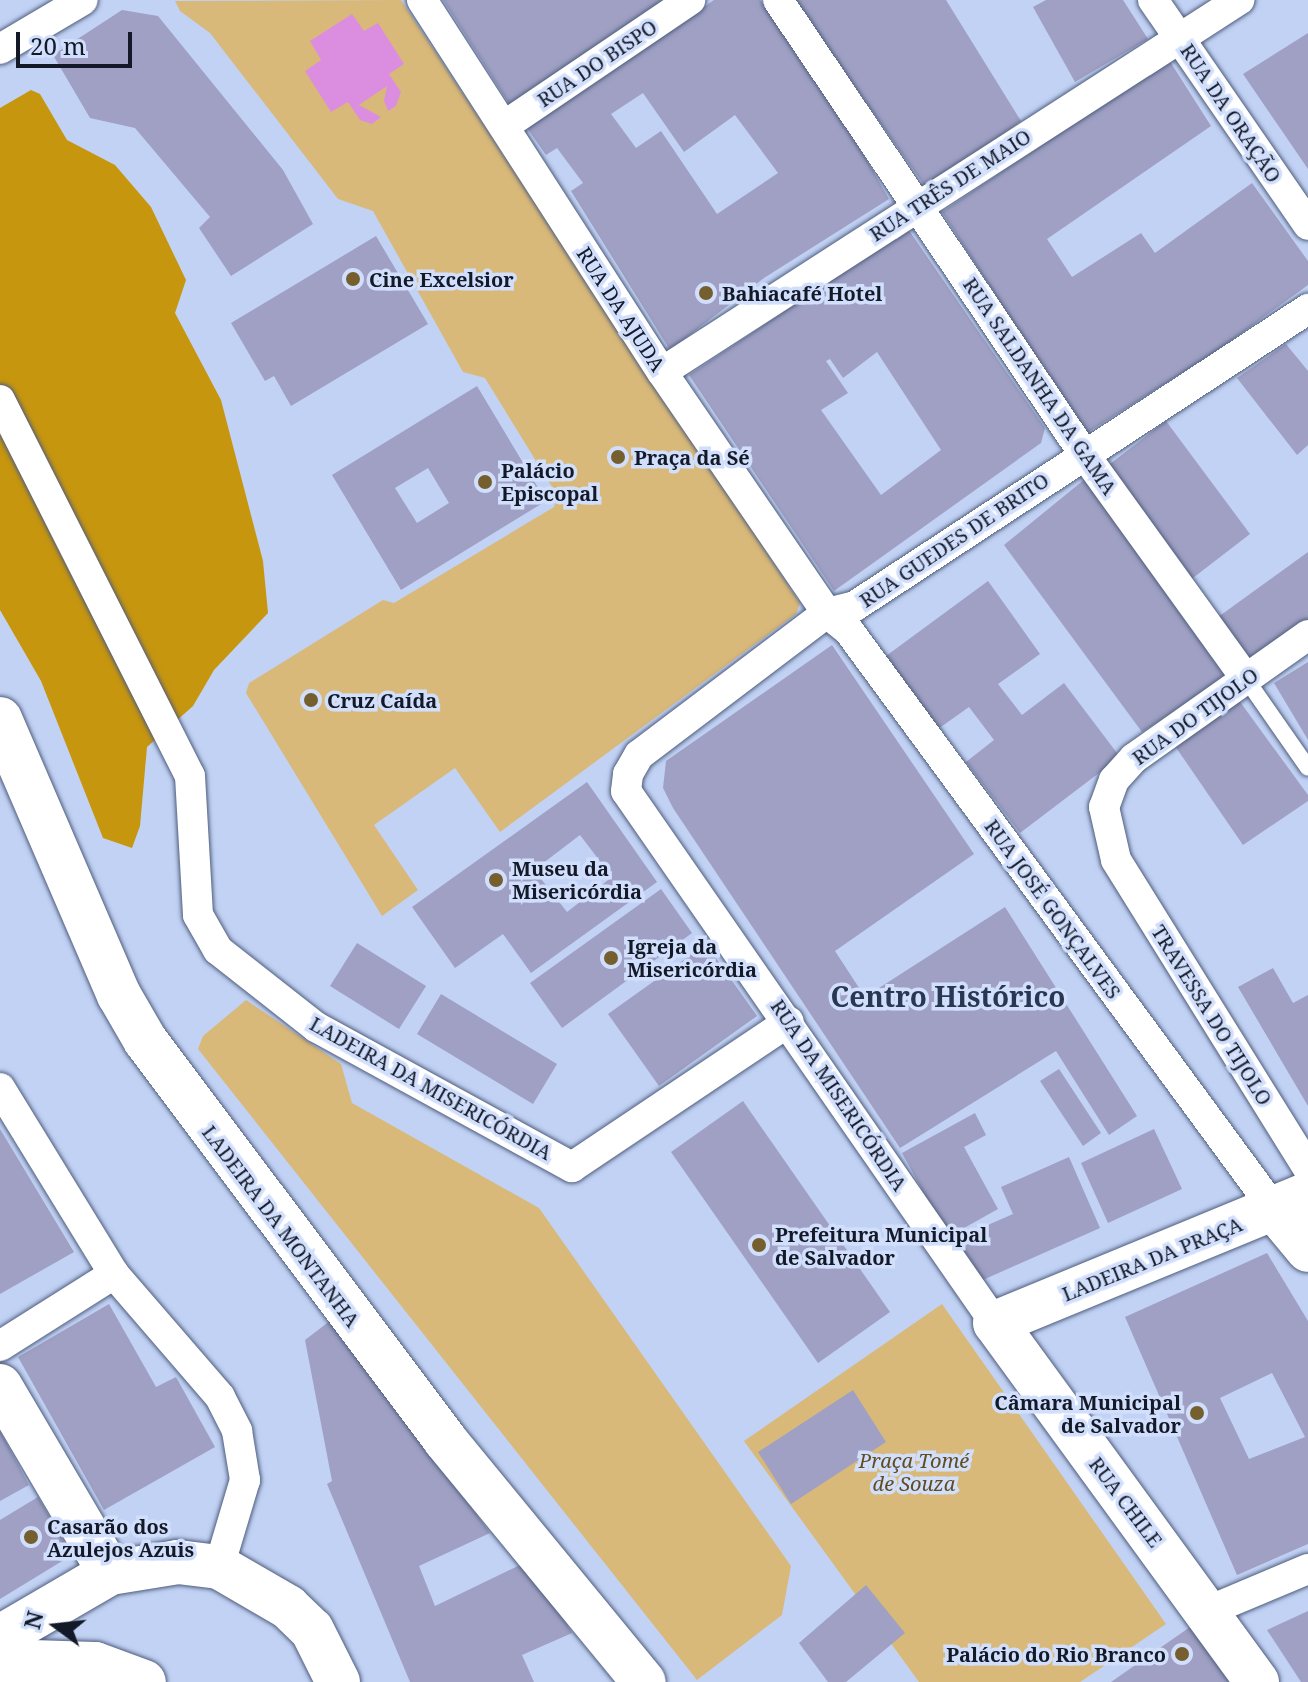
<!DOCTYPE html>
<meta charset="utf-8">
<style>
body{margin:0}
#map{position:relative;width:1308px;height:1682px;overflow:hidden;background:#c1d2f5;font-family:"Noto Serif",serif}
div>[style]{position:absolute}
.green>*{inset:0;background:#d9b979}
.forest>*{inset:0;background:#c7960f}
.water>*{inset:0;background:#db8ee0}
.building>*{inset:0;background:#9fa0c4}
.roads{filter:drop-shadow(0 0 2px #4f5d7c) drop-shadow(0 0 2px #4f5d7c)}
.lane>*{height:16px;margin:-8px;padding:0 8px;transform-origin:8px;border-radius:8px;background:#fff}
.street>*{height:30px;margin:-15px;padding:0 15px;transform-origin:15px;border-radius:15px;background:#fff}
.secondary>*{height:44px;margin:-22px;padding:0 22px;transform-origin:22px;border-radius:22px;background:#fff}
.primary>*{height:44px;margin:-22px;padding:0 22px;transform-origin:22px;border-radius:22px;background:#fff}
.dots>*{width:22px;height:22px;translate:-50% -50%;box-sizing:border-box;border:4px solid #d1dffc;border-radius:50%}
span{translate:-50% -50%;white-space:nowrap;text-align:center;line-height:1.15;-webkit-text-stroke:7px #d1dffc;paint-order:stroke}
.street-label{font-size:20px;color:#131926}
.poi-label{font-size:20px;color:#131926;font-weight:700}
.left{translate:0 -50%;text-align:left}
.right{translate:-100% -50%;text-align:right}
.park-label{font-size:20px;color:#614c1f;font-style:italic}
.district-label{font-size:28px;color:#293753;font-weight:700}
.north{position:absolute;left:16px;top:1586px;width:80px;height:80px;-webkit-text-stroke:6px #d1dffc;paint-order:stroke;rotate:285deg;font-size:22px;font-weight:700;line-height:32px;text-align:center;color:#131926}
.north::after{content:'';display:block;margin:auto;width:28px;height:36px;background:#131926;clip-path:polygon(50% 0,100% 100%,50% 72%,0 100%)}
.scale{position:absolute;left:16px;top:32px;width:116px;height:36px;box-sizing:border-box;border:4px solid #131926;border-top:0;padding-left:10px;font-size:24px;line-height:28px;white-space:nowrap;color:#131926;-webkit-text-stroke:6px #d1dffc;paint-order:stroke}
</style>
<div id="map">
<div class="green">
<i style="clip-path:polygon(401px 0,800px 603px,796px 614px,500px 832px,455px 768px,374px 825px,418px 890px,382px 916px,246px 693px,249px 683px,383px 600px,394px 603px,554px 507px,557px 495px,485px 378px,463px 372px,373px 211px,338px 199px,210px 33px,180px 11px,175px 1px)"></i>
<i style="clip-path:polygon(246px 1000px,341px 1064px,352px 1103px,539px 1208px,791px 1566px,782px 1615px,697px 1680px,198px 1049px,203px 1036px)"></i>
<i style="clip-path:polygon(942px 1304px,1166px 1624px,1080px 1682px,919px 1682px,744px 1441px)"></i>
</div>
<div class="forest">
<i style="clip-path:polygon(31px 90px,40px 94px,67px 140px,115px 165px,151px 207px,186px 280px,175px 313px,221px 400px,263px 561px,268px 613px,214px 670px,193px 706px,147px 747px,140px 826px,132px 848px,103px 838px,41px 681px,0 610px,0 108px)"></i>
</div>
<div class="water">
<i style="clip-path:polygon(352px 14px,364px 31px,378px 23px,404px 64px,389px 74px,401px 92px,396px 106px,388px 111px,384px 101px,387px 86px,359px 105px,381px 117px,372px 124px,360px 120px,348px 102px,331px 112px,305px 71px,321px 60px,310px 41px)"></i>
</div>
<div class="building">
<i style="clip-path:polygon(443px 0,668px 0,510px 105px)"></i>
<i style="clip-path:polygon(evenodd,714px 0,760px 0,837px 108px,889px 199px,764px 278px,670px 350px,571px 191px,583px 183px,557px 148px,546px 155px,527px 128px,714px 0,643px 93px,684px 152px,735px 115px,778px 173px,717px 214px,661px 131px,636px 148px,611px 114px,643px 93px)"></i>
<i style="clip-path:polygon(794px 0,946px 0,1021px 121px,927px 189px)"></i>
<i style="clip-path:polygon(1046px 0,1123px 0,1148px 39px,1075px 82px,1033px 7px)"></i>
<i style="clip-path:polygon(122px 10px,158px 16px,283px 170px,313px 224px,231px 276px,199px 228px,210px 217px,135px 128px,90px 118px,53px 55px)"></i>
<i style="clip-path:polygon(1308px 33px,1308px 169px,1243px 74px)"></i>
<i style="clip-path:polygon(1169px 60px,1211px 126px,1047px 239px,1072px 277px,1141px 233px,1155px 253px,1252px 183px,1308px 261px,1308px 285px,1217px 351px,1085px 434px,942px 212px)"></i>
<i style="clip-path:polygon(evenodd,908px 229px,1045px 428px,1041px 443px,834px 591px,689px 375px,908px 229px,877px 352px,941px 450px,881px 495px,821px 410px,848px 393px,826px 361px,830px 359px,843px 378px,877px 352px)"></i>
<i style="clip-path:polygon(376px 236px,428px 324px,291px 406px,274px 376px,265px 381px,231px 323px)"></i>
<i style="clip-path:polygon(1286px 344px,1308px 371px,1308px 445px,1297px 455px,1237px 378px)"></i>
<i style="clip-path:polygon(evenodd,477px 386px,546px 501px,401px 590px,332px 475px,477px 386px,428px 468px,449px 503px,417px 523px,395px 488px,428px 468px)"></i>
<i style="clip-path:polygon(1166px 421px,1250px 534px,1189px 581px,1106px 467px)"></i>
<i style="clip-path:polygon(1085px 479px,1227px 678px,1142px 732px,1004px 545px)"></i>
<i style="clip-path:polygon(1308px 552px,1308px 620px,1250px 664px,1214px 620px)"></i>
<i style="clip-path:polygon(988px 581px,1040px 654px,998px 684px,1022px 715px,1064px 683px,1120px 757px,1020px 833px,966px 762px,994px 740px,969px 707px,938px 729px,886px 656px)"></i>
<i style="clip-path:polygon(832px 645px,974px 854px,835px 951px,865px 997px,1005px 907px,1137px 1116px,1109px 1135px,1056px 1051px,900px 1148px,673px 808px,663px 788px,666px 761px)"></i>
<i style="clip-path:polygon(1308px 662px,1308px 740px,1274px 683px)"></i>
<i style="clip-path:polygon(1238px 699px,1308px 795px,1308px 801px,1243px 845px,1175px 746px)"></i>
<i style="clip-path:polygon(evenodd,587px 782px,657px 882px,531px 973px,503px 934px,455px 968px,412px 907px,587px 782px,580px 835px,612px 877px,567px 912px,534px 870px,580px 835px)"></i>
<i style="clip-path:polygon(661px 889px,692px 933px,562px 1028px,530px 983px)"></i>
<i style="clip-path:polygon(357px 943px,426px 986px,399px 1029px,330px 986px)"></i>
<i style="clip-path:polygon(706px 944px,757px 1016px,659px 1086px,608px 1014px)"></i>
<i style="clip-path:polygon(1273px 968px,1293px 1003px,1308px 995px,1308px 1106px,1238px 987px)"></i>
<i style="clip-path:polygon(441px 994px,557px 1064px,533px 1104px,417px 1034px)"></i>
<i style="clip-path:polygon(1059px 1069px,1101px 1133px,1083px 1146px,1040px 1081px)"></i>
<i style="clip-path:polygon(743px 1101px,890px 1312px,818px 1363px,671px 1152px)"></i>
<i style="clip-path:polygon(975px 1113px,986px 1135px,964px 1147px,998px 1209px,948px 1237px,902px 1153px)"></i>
<i style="clip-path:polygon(0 1129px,74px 1252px,0 1294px)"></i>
<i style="clip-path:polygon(1154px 1129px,1182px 1189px,1108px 1223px,1081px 1163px)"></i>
<i style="clip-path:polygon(1069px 1157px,1100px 1228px,976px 1283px,956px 1239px,1013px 1214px,1001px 1187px)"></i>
<i style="clip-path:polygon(evenodd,1267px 1253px,1308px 1321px,1308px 1544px,1237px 1575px,1125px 1317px,1267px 1253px,1272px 1373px,1305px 1437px,1249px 1459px,1220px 1398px,1272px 1373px)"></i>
<i style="clip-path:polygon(109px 1304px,156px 1387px,176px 1377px,215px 1447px,104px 1510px,18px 1357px)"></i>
<i style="clip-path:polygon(335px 1317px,490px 1533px,419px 1566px,435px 1606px,520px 1565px,550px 1596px,572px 1633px,522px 1655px,534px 1682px,410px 1682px,327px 1484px,332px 1481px,305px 1340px)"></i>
<i style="clip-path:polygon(853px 1390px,886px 1442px,791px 1504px,758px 1452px)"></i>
<i style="clip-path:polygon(0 1431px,29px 1485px,0 1501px)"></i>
<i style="clip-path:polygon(38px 1497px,72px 1555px,0 1599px,0 1520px)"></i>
<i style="clip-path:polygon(866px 1585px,905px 1633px,846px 1682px,828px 1682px,799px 1643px)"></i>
<i style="clip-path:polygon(1308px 1611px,1308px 1682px,1301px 1682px,1267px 1630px)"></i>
<i style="clip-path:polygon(1193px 1625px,1232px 1682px,1111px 1682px)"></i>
</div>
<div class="roads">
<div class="lane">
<i style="left:1246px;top:679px;width:108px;rotate:55.1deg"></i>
</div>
<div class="street">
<i style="left:422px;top:0;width:443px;rotate:57.2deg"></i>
<i style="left:662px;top:372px;width:292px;rotate:55.6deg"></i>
<i style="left:827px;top:613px;width:28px;rotate:39deg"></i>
<i style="left:849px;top:631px;width:717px;rotate:53.67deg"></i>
<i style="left:778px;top:0;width:547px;rotate:56.02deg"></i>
<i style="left:1084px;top:454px;width:277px;rotate:54.2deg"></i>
<i style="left:1153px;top:0;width:273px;rotate:55.4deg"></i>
<i style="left:0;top:49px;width:96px;rotate:-30.6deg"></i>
<i style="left:504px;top:126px;width:225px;rotate:-34.1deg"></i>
<i style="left:662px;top:372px;width:687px;rotate:-32.81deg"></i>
<i style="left:0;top:400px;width:421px;rotate:63.2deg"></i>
<i style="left:190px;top:776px;width:139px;rotate:86.7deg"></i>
<i style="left:198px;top:915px;width:40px;rotate:60.3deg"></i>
<i style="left:218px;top:950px;width:125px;rotate:38.2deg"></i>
<i style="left:316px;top:1027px;width:292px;rotate:28.7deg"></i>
<i style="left:572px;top:1167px;width:261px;rotate:-33.8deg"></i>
<i style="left:1308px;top:635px;width:213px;rotate:144.7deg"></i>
<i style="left:1134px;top:758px;width:30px;rotate:132deg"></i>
<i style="left:1114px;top:780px;width:29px;rotate:110deg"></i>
<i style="left:1104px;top:807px;width:54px;rotate:77.2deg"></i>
<i style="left:1116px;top:860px;width:364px;rotate:58.1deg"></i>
<i style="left:0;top:1088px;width:218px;rotate:58.5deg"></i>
<i style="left:114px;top:1274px;width:162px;rotate:49.2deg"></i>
<i style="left:220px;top:1397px;width:38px;rotate:63deg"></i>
<i style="left:237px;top:1431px;width:50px;rotate:80.7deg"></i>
<i style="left:245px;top:1480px;width:91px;rotate:106.6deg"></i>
<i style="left:995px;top:1323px;width:647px;rotate:-124.75deg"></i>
<i style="left:626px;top:791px;width:17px;rotate:-83deg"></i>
<i style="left:628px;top:774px;width:22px;rotate:-60deg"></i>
<i style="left:639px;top:755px;width:236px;rotate:-37.1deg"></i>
<i style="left:827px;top:613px;width:29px;rotate:-14deg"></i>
<i style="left:855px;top:606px;width:542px;rotate:-33.25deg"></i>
<i style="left:0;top:1346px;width:135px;rotate:-32.3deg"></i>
<i style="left:1208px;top:1611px;width:108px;rotate:-22.8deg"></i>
</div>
<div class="secondary">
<i style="left:0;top:719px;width:301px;rotate:66.7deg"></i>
<i style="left:119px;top:995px;width:52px;rotate:60deg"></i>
<i style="left:145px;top:1040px;width:500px;rotate:53.1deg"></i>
<i style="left:445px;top:1440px;width:313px;rotate:50.6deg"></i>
<i style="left:1274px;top:1209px;width:53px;rotate:50.3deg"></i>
<i style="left:0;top:1386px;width:217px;rotate:59.5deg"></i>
<i style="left:0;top:1637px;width:127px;rotate:-30.2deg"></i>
<i style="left:110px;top:1573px;width:69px;rotate:-9.2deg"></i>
<i style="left:178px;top:1562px;width:41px;rotate:7deg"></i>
<i style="left:219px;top:1567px;width:80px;rotate:30.1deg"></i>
<i style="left:288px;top:1607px;width:33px;rotate:44deg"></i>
<i style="left:312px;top:1630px;width:58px;rotate:63.4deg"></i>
<i style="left:1257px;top:1682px;width:444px;rotate:-126.1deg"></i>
<i style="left:995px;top:1323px;width:339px;rotate:-22.4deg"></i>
</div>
<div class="primary">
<i style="left:0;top:1661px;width:95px;rotate:1.8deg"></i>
<i style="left:95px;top:1664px;width:52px;rotate:20.2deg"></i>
</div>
</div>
<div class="dots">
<i style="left:353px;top:279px;background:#755f2f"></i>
<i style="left:706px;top:293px;background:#755f2f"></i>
<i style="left:618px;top:457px;background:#755f2f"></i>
<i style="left:485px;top:482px;background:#755f2f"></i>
<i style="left:311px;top:700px;background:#755f2f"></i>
<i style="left:496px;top:880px;background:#755f2f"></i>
<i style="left:611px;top:958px;background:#755f2f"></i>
<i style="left:759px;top:1245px;background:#755f2f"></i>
<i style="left:1197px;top:1413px;background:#755f2f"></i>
<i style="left:31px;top:1537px;background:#755f2f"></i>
<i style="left:1182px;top:1654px;background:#755f2f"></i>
</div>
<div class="street-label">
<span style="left:597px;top:63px;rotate:-34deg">RUA DO BISPO</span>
<span style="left:1231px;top:113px;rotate:56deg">RUA DA ORAÇÃO</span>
<span style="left:950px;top:185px;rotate:-33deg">RUA TRÊS DE MAIO</span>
<span style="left:621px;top:309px;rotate:57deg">RUA DA AJUDA</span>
<span style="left:1040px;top:386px;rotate:56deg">RUA SALDANHA DA GAMA</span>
<span style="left:954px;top:540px;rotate:-34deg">RUA GUEDES DE BRITO</span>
<span style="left:1195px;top:716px;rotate:-36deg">RUA DO TIJOLO</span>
<span style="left:1053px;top:909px;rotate:54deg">RUA JOSÉ GONÇALVES</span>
<span style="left:1212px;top:1015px;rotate:58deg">TRAVESSA DO TIJOLO</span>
<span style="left:431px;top:1088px;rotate:29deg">LADEIRA DA MISERICÓRDIA</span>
<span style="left:839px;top:1095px;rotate:56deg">RUA DA MISERICÓRDIA</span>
<span style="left:281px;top:1226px;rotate:53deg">LADEIRA DA MONTANHA</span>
<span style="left:1152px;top:1259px;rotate:-22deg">LADEIRA DA PRAÇA</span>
<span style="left:1126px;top:1502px;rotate:53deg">RUA CHILE</span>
</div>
<div class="poi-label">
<span class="left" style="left:369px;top:279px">Cine Excelsior</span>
<span class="left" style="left:722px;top:293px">Bahiacafé Hotel</span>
<span class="left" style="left:634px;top:457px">Praça da Sé</span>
<span class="left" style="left:501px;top:482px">Palácio<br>Episcopal</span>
<span class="left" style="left:327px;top:700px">Cruz Caída</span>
<span class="left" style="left:512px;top:880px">Museu da<br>Misericórdia</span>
<span class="left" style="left:627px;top:958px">Igreja da<br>Misericórdia</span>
<span class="left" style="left:775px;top:1246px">Prefeitura Municipal<br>de Salvador</span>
<span class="right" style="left:1181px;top:1414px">Câmara Municipal<br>de Salvador</span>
<span class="left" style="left:47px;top:1538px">Casarão dos<br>Azulejos Azuis</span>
<span class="right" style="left:1166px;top:1654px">Palácio do Rio Branco</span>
</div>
<div class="park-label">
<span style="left:914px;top:1472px">Praça Tomé<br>de Souza</span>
</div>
<div class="district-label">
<span style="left:948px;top:996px">Centro Histórico</span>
</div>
<div class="north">N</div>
<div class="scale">20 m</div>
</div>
